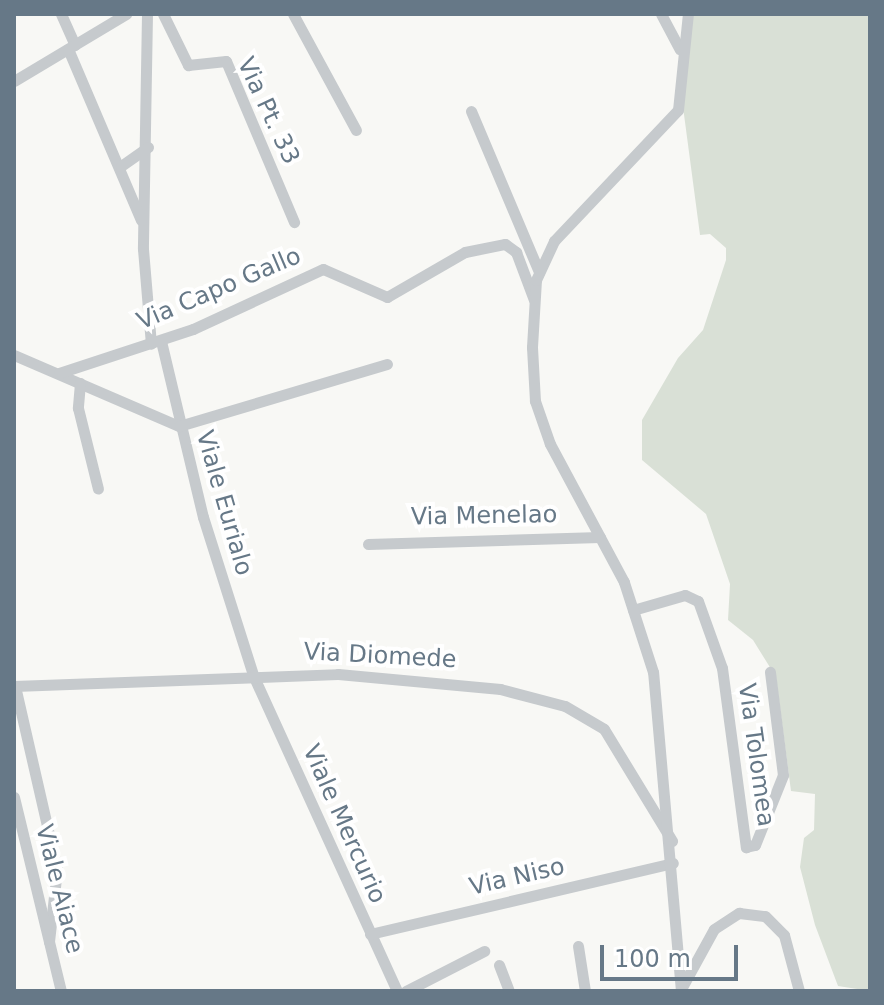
<!DOCTYPE html>
<style>
body{margin:0}
#map{position:relative;width:884px;height:1005px;overflow:hidden;background:#f8f8f5;font-family:"DejaVu Sans",sans-serif}
div>[style]{position:absolute}
.green>*{inset:0;background:#d9e0d6}
.minor>*{height:11px;margin:-5.5px;padding:0 5.5px;transform-origin:5.5px;border-radius:5.5px;background:#c6cacd}
span{translate:-50% -50%;white-space:nowrap;text-align:center;line-height:1.15;-webkit-text-stroke:8px #fff;paint-order:stroke}
.street-label{font-size:24px;color:#667887}
.frame{position:absolute;inset:0;border:16px solid #667887;pointer-events:none}
.scale{position:absolute;left:600px;top:945px;width:138px;height:36px;box-sizing:border-box;border:4px solid #667887;border-top:0;padding-left:10px;font-size:24px;line-height:28px;white-space:nowrap;color:#667887;-webkit-text-stroke:6px #fff;paint-order:stroke}
</style>
<div id="map">
<div class="green">
<i style="clip-path:polygon(692px 14px,870px 14px,870px 991px,838px 986px,815px 925px,800px 867px,804px 838px,814px 830px,815px 794px,791px 791px,776px 677px,753px 640px,728px 620px,730px 584px,706px 514px,642px 460px,642px 420px,678px 358px,703px 330px,726px 260px,726px 248px,710px 234px,700px 235px,683px 107px)"></i>
</div>
<div class="minor">
<i style="left:61px;top:14px;width:34px;rotate:66deg"></i>
<i style="left:147px;top:14px;width:235px;rotate:91deg"></i>
<i style="left:143px;top:249px;width:95px;rotate:85.2deg"></i>
<i style="left:163px;top:14px;width:57px;rotate:63.9deg"></i>
<i style="left:188px;top:65px;width:38px;rotate:-6deg"></i>
<i style="left:226px;top:61px;width:175px;rotate:67.1deg"></i>
<i style="left:293px;top:14px;width:132px;rotate:61.5deg"></i>
<i style="left:661px;top:14px;width:40px;rotate:62deg"></i>
<i style="left:68px;top:49px;width:186px;rotate:66.9deg"></i>
<i style="left:14px;top:81px;width:131px;rotate:-30.9deg"></i>
<i style="left:471px;top:111px;width:175px;rotate:67.1deg"></i>
<i style="left:121px;top:166px;width:33px;rotate:-35deg"></i>
<i style="left:161px;top:341px;width:181px;rotate:76.6deg"></i>
<i style="left:203px;top:517px;width:166px;rotate:72.4deg"></i>
<i style="left:253px;top:675px;width:347px;rotate:65.5deg"></i>
<i style="left:14px;top:355px;width:180px;rotate:23.3deg"></i>
<i style="left:179px;top:426px;width:217px;rotate:-16.6deg"></i>
<i style="left:59px;top:373px;width:141px;rotate:-18.2deg"></i>
<i style="left:193px;top:329px;width:143px;rotate:-24.8deg"></i>
<i style="left:323px;top:269px;width:70px;rotate:23.6deg"></i>
<i style="left:387px;top:297px;width:90px;rotate:-30deg"></i>
<i style="left:465px;top:252px;width:41px;rotate:-11.3deg"></i>
<i style="left:505px;top:244px;width:14px;rotate:36deg"></i>
<i style="left:516px;top:252px;width:51px;rotate:69.4deg"></i>
<i style="left:80px;top:383px;width:25px;rotate:95deg"></i>
<i style="left:78px;top:408px;width:83px;rotate:76.1deg"></i>
<i style="left:368px;top:544px;width:232px;rotate:-1.7deg"></i>
<i style="left:633px;top:610px;width:54px;rotate:-16.1deg"></i>
<i style="left:685px;top:595px;width:14px;rotate:25deg"></i>
<i style="left:698px;top:601px;width:71px;rotate:70.3deg"></i>
<i style="left:722px;top:668px;width:181px;rotate:82.4deg"></i>
<i style="left:746px;top:847px;width:9px;rotate:-13deg"></i>
<i style="left:755px;top:845px;width:75px;rotate:-68.2deg"></i>
<i style="left:783px;top:775px;width:104px;rotate:-97.2deg"></i>
<i style="left:14px;top:686px;width:324px;rotate:-2.1deg"></i>
<i style="left:338px;top:674px;width:163px;rotate:5.3deg"></i>
<i style="left:500px;top:689px;width:67px;rotate:14.7deg"></i>
<i style="left:565px;top:706px;width:45px;rotate:30.5deg"></i>
<i style="left:604px;top:729px;width:131px;rotate:58.7deg"></i>
<i style="left:15px;top:686px;width:188px;rotate:77.1deg"></i>
<i style="left:57px;top:869px;width:73px;rotate:96.3deg"></i>
<i style="left:14px;top:797px;width:200px;rotate:76.4deg"></i>
<i style="left:370px;top:934px;width:311px;rotate:-13.2deg"></i>
<i style="left:578px;top:946px;width:46px;rotate:81.2deg"></i>
<i style="left:499px;top:965px;width:28px;rotate:69deg"></i>
<i style="left:681px;top:989px;width:68px;rotate:-61.2deg"></i>
<i style="left:714px;top:929px;width:30px;rotate:-33deg"></i>
<i style="left:739px;top:913px;width:26px;rotate:7deg"></i>
<i style="left:765px;top:916px;width:27px;rotate:45deg"></i>
<i style="left:784px;top:935px;width:58px;rotate:75deg"></i>
<i style="left:406px;top:991px;width:88px;rotate:-27.1deg"></i>
<i style="left:681px;top:991px;width:320px;rotate:-95deg"></i>
<i style="left:653px;top:672px;width:95px;rotate:-107.9deg"></i>
<i style="left:624px;top:582px;width:157px;rotate:-118.2deg"></i>
<i style="left:550px;top:444px;width:46px;rotate:-109.2deg"></i>
<i style="left:535px;top:401px;width:54px;rotate:-93.2deg"></i>
<i style="left:532px;top:347px;width:67px;rotate:-86.6deg"></i>
<i style="left:536px;top:280px;width:43px;rotate:-65.2deg"></i>
<i style="left:554px;top:241px;width:180px;rotate:-46.6deg"></i>
<i style="left:678px;top:110px;width:97px;rotate:-84.1deg"></i>
</div>
<div class="street-label">
<span style="left:268px;top:111px;rotate:65deg">Via Pt. 33</span>
<span style="left:219px;top:289px;rotate:-23deg">Via Capo Gallo</span>
<span style="left:224px;top:503px;rotate:74deg">Viale Eurialo</span>
<span style="left:484px;top:516px;rotate:-1deg">Via Menelao</span>
<span style="left:380px;top:656px;rotate:3deg">Via Diomede</span>
<span style="left:756px;top:755px;rotate:82deg">Via Tolomea</span>
<span style="left:344px;top:824px;rotate:66deg">Viale Mercurio</span>
<span style="left:517px;top:877px;rotate:-13deg">Via Niso</span>
<span style="left:59px;top:889px;rotate:76deg">Viale Aiace</span>
</div>
<div class="frame"></div>
<div class="scale">100 m</div>
</div>
